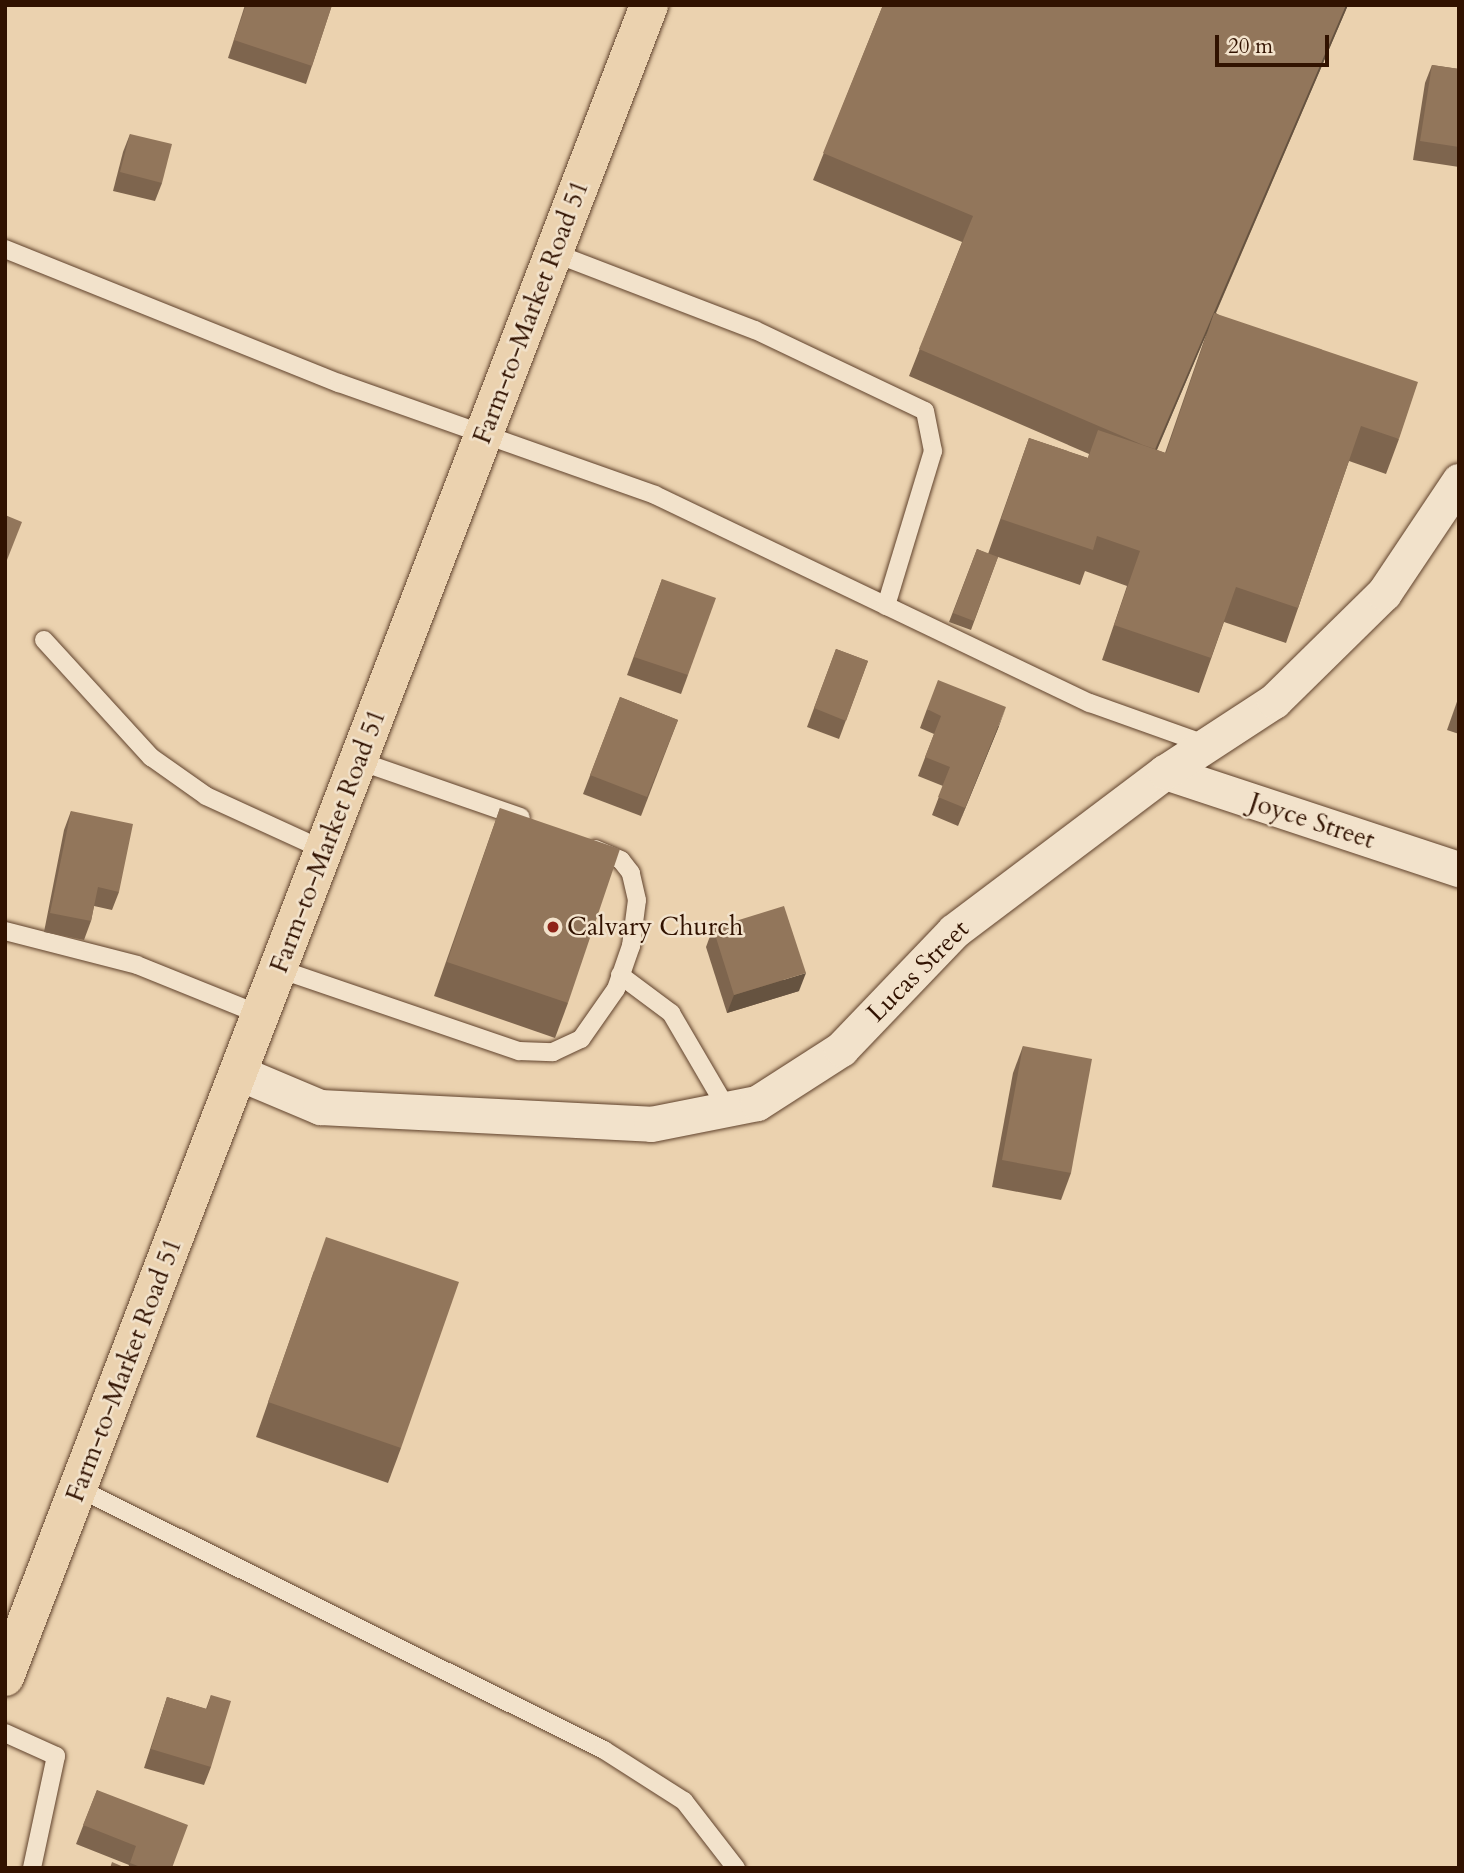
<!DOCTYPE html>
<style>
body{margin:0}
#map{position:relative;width:1464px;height:1873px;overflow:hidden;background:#ebd2af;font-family:Cardo,serif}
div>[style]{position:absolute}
.roads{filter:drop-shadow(0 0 2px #60422c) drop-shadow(0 0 2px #60422c)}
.lane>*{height:18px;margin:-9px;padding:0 9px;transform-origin:9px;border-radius:9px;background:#f2e2cb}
.street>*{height:35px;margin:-17.5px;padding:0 17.5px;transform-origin:17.5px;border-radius:17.5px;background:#f2e2cb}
.primary>*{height:38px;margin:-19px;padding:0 19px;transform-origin:19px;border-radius:19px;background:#ebd2af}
.wall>*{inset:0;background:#7e654e}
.shaded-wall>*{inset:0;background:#665340}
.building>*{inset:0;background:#92765b}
.dots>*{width:19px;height:19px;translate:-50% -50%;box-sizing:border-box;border:4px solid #f2e2cb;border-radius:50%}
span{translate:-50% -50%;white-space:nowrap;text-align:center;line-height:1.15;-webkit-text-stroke:5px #f2e2cb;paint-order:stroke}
.street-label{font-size:26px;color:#311200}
.poi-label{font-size:26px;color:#311200}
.left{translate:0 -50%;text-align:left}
.frame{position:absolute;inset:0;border:7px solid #311200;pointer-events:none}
.scale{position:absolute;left:1215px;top:35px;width:114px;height:32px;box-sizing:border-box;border:4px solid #311200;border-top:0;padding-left:9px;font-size:21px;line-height:24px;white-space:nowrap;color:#311200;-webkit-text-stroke:5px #f2e2cb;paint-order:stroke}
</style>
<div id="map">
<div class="roads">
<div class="lane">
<i style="left:5px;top:249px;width:360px;rotate:21.9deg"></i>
<i style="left:339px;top:383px;width:335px;rotate:19.5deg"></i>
<i style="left:655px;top:495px;width:482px;rotate:25.6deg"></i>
<i style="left:1090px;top:703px;width:124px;rotate:19.7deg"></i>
<i style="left:554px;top:253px;width:215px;rotate:21deg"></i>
<i style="left:755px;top:330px;width:188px;rotate:25.5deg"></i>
<i style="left:925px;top:411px;width:41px;rotate:78.7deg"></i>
<i style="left:933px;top:451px;width:162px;rotate:106.9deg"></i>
<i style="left:44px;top:640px;width:159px;rotate:47.6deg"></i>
<i style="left:151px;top:757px;width:67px;rotate:35.3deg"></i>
<i style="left:206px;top:796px;width:130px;rotate:24.6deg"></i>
<i style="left:359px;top:761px;width:171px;rotate:19.1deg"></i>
<i style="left:5px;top:931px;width:136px;rotate:14.4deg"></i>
<i style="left:137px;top:965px;width:134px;rotate:22deg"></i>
<i style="left:279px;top:969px;width:254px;rotate:18.9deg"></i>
<i style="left:519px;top:1051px;width:34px;rotate:2deg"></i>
<i style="left:553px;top:1052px;width:31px;rotate:-25deg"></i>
<i style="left:581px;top:1039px;width:61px;rotate:-55deg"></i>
<i style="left:616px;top:989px;width:46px;rotate:-70.8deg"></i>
<i style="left:631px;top:946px;width:46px;rotate:-82.6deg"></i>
<i style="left:637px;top:900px;width:28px;rotate:-103deg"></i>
<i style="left:631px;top:873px;width:16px;rotate:-128deg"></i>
<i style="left:621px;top:860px;width:28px;rotate:-157deg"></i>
<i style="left:620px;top:975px;width:64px;rotate:36.7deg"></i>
<i style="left:671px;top:1013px;width:111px;rotate:59.7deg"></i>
<i style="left:78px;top:1488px;width:588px;rotate:26.48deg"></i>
<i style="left:604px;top:1750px;width:95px;rotate:32.5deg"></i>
<i style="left:684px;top:1801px;width:85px;rotate:52.2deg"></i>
<i style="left:5px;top:1733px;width:56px;rotate:24.3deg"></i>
<i style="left:56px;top:1756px;width:115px;rotate:102.1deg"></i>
</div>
<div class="street">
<i style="left:1165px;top:772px;width:310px;rotate:18.3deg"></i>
<i style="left:239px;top:1073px;width:88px;rotate:22.8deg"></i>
<i style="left:320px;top:1107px;width:331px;rotate:2.9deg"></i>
<i style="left:651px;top:1124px;width:108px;rotate:-11.2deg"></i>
<i style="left:757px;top:1103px;width:100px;rotate:-32.7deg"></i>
<i style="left:841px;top:1049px;width:163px;rotate:-46.2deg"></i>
<i style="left:954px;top:931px;width:264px;rotate:-37deg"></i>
<i style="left:1165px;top:772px;width:130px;rotate:-33.1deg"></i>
<i style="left:1274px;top:701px;width:154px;rotate:-44.5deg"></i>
<i style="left:1384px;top:593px;width:135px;rotate:-56.2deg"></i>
</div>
<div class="primary">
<i style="left:5px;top:1677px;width:1792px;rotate:-68.93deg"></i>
</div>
</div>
<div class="wall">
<i style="clip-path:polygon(245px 5px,332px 5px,306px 84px,228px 58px)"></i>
<i style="clip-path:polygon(evenodd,883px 5px,1348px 5px,1216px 313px,1399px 439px,1386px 474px,1349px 461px,1286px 643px,1224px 622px,1199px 693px,1102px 660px,1127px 586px,1085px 571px,1080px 585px,998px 557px,971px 630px,949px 622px,977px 549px,988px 554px,1029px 438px,1088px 458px,1089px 454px,909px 376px,962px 242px,813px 180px,883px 5px,1207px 332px,1165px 453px,1157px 450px,1207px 332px)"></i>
<i style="clip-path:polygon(1432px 65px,1459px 69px,1459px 167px,1413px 160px,1425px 83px)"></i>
<i style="clip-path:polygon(130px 134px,162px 183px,155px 201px,113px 191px,123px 152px)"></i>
<i style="clip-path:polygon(662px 579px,688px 675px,681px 694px,627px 675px)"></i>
<i style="clip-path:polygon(836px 649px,868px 661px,839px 739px,807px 727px)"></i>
<i style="clip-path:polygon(1459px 696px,1459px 734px,1447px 730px)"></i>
<i style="clip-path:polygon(620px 697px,678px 720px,641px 816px,583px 794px)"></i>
<i style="clip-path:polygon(927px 709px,999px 726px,958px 826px,932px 815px,943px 786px,918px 776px,934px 734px,920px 728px)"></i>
<i style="clip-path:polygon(500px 808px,568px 1003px,555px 1038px,434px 996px)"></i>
<i style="clip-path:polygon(71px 811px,119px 892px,112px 910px,94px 906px,91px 921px,84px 940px,44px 932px,64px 830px)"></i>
<i style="clip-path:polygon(713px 928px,799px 991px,727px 1013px,706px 947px)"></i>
<i style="clip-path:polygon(1023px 1046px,1071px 1173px,1061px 1200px,992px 1187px,1013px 1073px)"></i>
<i style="clip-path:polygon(314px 1271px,401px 1448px,388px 1483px,256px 1437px)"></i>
<i style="clip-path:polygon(211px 1695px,211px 1767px,204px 1785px,144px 1768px,167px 1697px,206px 1709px)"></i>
<i style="clip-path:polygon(97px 1790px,172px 1868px,128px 1868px,129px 1865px,76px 1844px)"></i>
</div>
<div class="shaded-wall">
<i style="clip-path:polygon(1346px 5px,1348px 5px,1145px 477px,1155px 450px)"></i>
<i style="clip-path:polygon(1006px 707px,999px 726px,958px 826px,965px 808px)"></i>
<i style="clip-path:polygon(806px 973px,799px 991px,727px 1013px,734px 995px)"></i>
</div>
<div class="building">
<i style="clip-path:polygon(246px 5px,332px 5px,312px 66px,234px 40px)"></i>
<i style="clip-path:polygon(883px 5px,1346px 5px,1155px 449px,1143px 445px,919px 349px,973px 216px,823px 153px)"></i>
<i style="clip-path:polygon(1432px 65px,1459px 69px,1459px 147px,1420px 141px)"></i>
<i style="clip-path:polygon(130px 134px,172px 144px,162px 183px,120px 172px)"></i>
<i style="clip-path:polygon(1214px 313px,1418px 382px,1399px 439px,1361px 426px,1298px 608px,1236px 587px,1211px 658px,1114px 625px,1140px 551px,1097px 536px,1093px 550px,1001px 519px,1029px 438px,1088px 458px,1098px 430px,1166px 453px)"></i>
<i style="clip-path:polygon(5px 515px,22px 522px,5px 565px)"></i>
<i style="clip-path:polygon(977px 549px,998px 557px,974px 621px,953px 613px)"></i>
<i style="clip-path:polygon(662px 579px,716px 598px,688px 675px,634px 657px)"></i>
<i style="clip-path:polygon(836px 649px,868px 661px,846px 721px,814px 708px)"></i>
<i style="clip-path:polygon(938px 680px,1006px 707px,965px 808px,938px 797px,950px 767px,925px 757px,941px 716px,927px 709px)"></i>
<i style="clip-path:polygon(620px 697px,678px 720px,647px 797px,590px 775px)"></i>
<i style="clip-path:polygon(500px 808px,620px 849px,568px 1003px,447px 962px)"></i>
<i style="clip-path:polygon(71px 811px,133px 824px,119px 892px,98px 887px,91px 921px,50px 913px)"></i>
<i style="clip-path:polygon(784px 906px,806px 973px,734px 995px,713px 928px)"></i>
<i style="clip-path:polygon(1023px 1046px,1092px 1059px,1071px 1173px,1002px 1160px)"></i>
<i style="clip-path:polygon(326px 1237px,459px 1282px,401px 1448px,268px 1402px)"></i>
<i style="clip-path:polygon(211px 1695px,231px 1701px,211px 1767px,151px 1749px,167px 1697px,207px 1709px)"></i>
<i style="clip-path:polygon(97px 1790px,188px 1825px,172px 1868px,143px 1868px,130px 1863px,136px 1846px,83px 1825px)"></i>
<i style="clip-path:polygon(112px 1862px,126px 1868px,110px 1868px)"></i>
</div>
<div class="dots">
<i style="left:553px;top:927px;background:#8f2418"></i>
</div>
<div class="street-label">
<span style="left:531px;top:312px;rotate:-69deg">Farm-to-Market Road 51</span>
<span style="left:1312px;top:821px;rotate:18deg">Joyce Street</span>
<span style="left:328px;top:841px;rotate:-69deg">Farm-to-Market Road 51</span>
<span style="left:918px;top:971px;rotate:-45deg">Lucas Street</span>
<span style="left:124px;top:1370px;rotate:-69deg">Farm-to-Market Road 51</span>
</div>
<div class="poi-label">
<span class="left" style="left:567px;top:927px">Calvary Church</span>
</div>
<div class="frame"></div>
<div class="scale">20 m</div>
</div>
